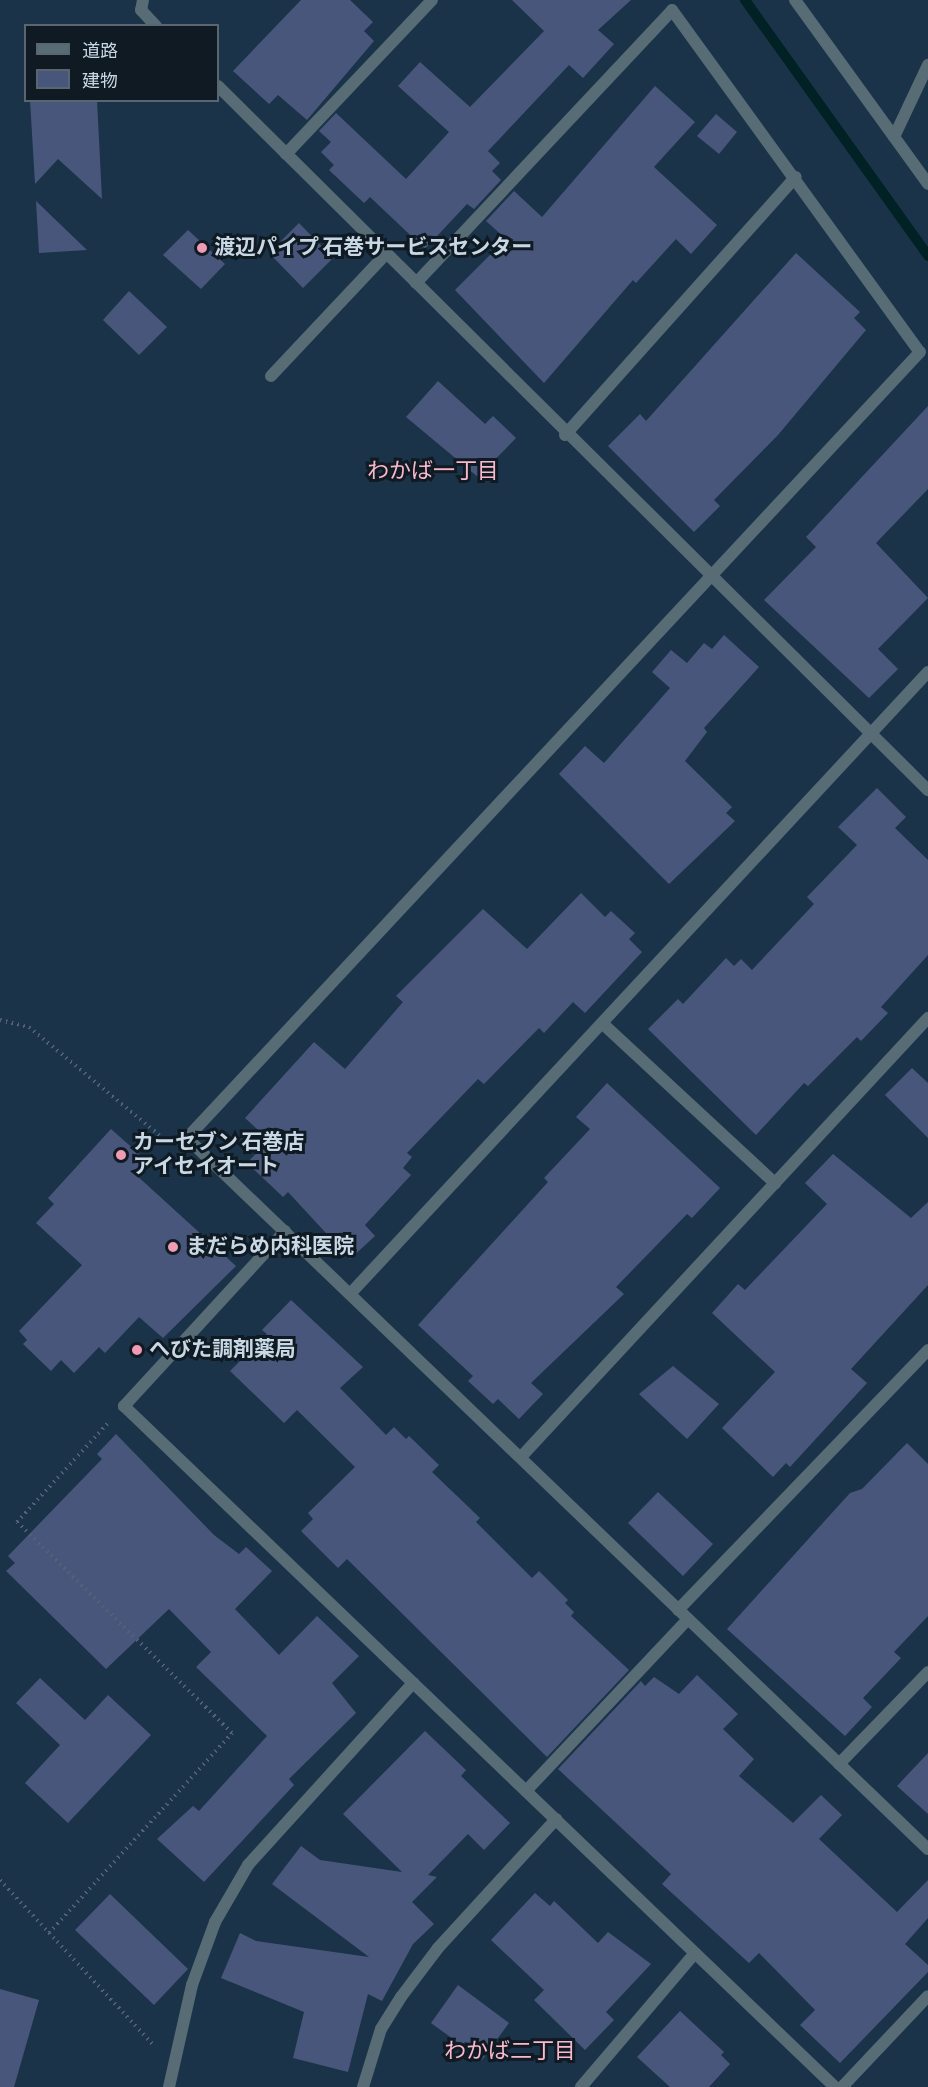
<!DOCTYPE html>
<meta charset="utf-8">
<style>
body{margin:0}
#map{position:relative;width:928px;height:2087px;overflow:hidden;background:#1a3348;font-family:"Sofia Sans Condensed","Noto Sans JP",sans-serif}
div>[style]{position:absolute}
.stream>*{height:10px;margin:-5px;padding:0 5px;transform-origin:5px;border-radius:5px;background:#012224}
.building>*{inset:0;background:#49567c}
.path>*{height:4px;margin-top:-2px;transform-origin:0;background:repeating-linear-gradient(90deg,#4f6577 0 1.5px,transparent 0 6px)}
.service>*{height:12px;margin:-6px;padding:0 6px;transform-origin:6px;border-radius:6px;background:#576c75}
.minor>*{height:12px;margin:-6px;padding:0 6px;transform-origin:6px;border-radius:6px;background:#576c75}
.dots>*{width:16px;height:16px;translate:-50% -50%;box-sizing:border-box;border:3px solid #0f1a23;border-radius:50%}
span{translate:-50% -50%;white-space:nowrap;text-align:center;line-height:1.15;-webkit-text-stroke:6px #0f1a23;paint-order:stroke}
.poi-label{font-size:21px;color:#c9d8e5;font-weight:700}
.left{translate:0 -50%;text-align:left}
.neighbourhood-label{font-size:22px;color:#fab8cc}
.legend{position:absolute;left:24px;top:24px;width:195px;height:78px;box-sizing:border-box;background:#0f1a23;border:2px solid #596671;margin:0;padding:8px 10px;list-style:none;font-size:18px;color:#c9d8e5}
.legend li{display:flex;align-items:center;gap:12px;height:30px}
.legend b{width:30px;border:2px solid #596671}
</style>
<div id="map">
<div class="stream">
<i style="left:745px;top:0;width:315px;rotate:54.4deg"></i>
</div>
<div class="building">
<i style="clip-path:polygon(301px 0,350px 0,373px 22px,364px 31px,374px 41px,307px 120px,278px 95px,269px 104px,233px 71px)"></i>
<i style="clip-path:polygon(512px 0,631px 0,598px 30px,614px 44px,583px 78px,569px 65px,488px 151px,500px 163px,492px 171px,501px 180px,474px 209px,467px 204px,425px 249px,370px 197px,364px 203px,329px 170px,334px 165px,321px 152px,331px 142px,319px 131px,336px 113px,406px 179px,449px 132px,398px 86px,420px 62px,470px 107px,544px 31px)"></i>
<i style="clip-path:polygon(655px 86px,695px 122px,654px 167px,717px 225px,691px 254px,676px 239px,636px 283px,633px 280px,544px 383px,455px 290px,506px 239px,486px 221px,514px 191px,542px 217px)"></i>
<i style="clip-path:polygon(30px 100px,97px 100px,102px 199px,58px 159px,35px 184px)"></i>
<i style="clip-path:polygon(716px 114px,737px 132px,719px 154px,697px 136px)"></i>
<i style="clip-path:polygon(36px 201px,87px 250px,39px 253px)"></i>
<i style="clip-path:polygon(299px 223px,333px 258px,303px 288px,269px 253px)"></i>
<i style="clip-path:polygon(188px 230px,225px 264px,201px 289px,163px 255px)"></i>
<i style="clip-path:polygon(796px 253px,860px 312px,854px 318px,866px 330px,778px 435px,714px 500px,720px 506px,694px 532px,608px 446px,640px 414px,646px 421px)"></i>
<i style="clip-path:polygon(129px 291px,167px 327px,139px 355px,103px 320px)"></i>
<i style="clip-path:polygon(438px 381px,485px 424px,493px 416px,516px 438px,478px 477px,406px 417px)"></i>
<i style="clip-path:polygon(928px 406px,928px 489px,876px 543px,928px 598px,878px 649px,898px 669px,869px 698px,764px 600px,816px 547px,806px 537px)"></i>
<i style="clip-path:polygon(724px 635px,759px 667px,704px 728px,707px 732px,685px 761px,732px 807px,726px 813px,735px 821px,669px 884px,559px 774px,585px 746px,604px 763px,670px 688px,652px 672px,671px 650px,687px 663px,704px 643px,712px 649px)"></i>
<i style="clip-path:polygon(877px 788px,906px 817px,895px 828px,928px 860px,928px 955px,881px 1007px,888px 1013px,861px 1041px,857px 1037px,808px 1086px,804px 1083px,756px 1135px,648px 1029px,678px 999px,683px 1004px,726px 958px,734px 966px,741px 959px,752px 970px,814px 904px,807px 897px,857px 845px,838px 827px)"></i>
<i style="clip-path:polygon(581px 893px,605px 917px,611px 911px,635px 933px,629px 939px,642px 952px,585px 1013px,573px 1002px,544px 1033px,539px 1028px,484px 1084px,478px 1079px,407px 1153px,412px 1157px,403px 1168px,411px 1175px,365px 1225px,375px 1236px,350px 1259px,288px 1192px,283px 1197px,247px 1163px,269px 1140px,245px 1118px,314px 1042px,345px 1069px,403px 1002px,396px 996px,483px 909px,527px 949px)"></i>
<i style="clip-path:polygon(912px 1068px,928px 1083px,928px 1138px,885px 1095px)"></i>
<i style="clip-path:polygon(607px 1083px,720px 1188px,692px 1218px,687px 1214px,616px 1287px,624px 1294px,531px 1383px,543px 1394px,519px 1419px,498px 1399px,493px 1404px,468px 1381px,473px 1376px,418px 1325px,548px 1182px,544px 1178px,590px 1129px,576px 1117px)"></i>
<i style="clip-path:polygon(111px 1129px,146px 1160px,134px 1173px,236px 1266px,163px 1338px,139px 1317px,105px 1353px,99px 1347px,74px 1373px,61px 1360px,51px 1371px,23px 1344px,27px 1340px,19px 1331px,82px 1265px,36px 1223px,54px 1204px,48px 1198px)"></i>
<i style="clip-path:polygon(833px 1154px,911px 1218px,928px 1202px,928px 1285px,851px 1369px,867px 1383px,790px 1467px,786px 1463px,773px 1477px,722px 1428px,775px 1372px,712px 1313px,738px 1284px,745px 1290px,827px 1204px,805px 1183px)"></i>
<i style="clip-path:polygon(291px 1300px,363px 1367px,340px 1388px,386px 1435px,394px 1427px,406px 1439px,409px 1436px,439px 1465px,432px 1472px,480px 1518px,476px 1522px,532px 1578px,539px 1571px,568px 1600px,565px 1603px,574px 1612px,571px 1616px,629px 1670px,547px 1757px,347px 1559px,338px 1568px,301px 1531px,313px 1519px,308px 1513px,355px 1467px,297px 1410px,284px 1423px,230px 1371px,267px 1334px,262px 1330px)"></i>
<i style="clip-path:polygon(673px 1366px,719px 1404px,687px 1439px,639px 1394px)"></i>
<i style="clip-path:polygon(116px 1434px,214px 1535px,239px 1554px,246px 1547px,272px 1571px,235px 1609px,279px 1655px,317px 1616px,359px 1656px,332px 1683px,356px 1713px,289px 1779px,294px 1785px,204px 1882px,157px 1839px,193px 1806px,199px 1811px,267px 1736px,196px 1667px,211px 1652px,169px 1609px,106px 1669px,6px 1571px,15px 1563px,8px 1556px,102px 1459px,97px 1454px)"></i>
<i style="clip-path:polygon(907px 1443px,928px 1464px,928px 1616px,894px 1652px,901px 1658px,863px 1698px,872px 1707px,845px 1736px,727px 1629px,850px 1493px,862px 1489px)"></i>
<i style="clip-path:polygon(658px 1492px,713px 1544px,683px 1576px,628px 1523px)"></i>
<i style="clip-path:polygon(697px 1675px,738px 1714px,723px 1729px,754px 1759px,739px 1776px,793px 1823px,821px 1795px,842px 1815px,819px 1839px,897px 1912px,928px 1880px,928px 1918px,905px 1944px,928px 1965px,928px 1972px,840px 2063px,800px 2025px,815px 2010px,759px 1953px,749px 1963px,662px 1884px,671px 1874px,558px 1769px,641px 1681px,645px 1686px,654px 1677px,679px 1694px)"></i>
<i style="clip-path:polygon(40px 1678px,85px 1720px,108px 1695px,151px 1735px,68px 1823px,25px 1783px,60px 1745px,16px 1703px)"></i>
<i style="clip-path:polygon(425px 1731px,466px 1770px,461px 1776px,510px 1823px,484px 1850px,468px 1834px,428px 1875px,437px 1877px,412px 1902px,434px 1924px,413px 1944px,382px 2001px,368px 1994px,348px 2072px,293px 2058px,304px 2012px,221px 1978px,240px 1933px,256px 1941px,369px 1957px,272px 1884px,301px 1846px,320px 1860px,402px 1872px,343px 1814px)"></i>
<i style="clip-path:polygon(928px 1753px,928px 1814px,897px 1786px)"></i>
<i style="clip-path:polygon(535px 1893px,550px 1906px,554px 1901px,598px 1943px,608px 1932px,651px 1964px,606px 2012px,614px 2020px,585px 2050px,534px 2000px,544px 1990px,491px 1940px)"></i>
<i style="clip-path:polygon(110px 1894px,188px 1969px,154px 2005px,75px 1930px)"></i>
<i style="clip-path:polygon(458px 1985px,509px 2023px,482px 2060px,431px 2023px)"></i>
<i style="clip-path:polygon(0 1989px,39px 2000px,14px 2087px,0 2087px)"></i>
<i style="clip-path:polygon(680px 2011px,724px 2052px,721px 2055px,730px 2064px,709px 2087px,670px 2087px,637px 2057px)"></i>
</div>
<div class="path">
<i style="left:0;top:1020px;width:30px;rotate:14deg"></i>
<i style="left:29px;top:1027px;width:175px;rotate:39.7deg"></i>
<i style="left:0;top:1880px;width:228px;rotate:47.1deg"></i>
<i style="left:49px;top:1933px;width:271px;rotate:-47.5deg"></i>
<i style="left:232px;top:1733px;width:301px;rotate:-135.5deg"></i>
<i style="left:17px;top:1522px;width:136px;rotate:-47.4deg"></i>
</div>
<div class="service">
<i style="left:526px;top:1791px;width:236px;rotate:-46.7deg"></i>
</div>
<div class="minor">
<i style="left:143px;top:0;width:10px;rotate:101deg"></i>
<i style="left:141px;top:10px;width:22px;rotate:47deg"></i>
<i style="left:795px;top:0;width:227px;rotate:54.1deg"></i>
<i style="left:218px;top:86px;width:1000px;rotate:44.76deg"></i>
<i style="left:894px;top:137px;width:80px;rotate:-64.7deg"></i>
<i style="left:286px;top:154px;width:212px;rotate:-46.5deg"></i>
<i style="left:416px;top:283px;width:374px;rotate:-46.8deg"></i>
<i style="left:672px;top:10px;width:422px;rotate:54.1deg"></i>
<i style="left:920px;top:352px;width:1075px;rotate:133deg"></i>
<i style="left:187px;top:1138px;width:1027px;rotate:43.82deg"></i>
<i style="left:271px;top:376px;width:166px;rotate:-46.7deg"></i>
<i style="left:565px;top:435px;width:346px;rotate:-48.2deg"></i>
<i style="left:602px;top:1023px;width:236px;rotate:42.8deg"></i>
<i style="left:285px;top:1231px;width:238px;rotate:132.6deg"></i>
<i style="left:124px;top:1406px;width:985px;rotate:43.77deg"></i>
<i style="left:350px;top:1294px;width:849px;rotate:-47.1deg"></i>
<i style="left:521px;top:1457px;width:599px;rotate:-47.17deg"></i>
<i style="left:678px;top:1610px;width:361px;rotate:-46.1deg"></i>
<i style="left:839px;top:1764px;width:128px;rotate:-45.9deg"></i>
<i style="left:169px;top:2087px;width:105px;rotate:-77.3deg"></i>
<i style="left:192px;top:1985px;width:67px;rotate:-69.9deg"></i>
<i style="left:215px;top:1922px;width:66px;rotate:-59.9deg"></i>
<i style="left:248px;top:1865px;width:246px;rotate:-47.8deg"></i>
<i style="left:363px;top:2087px;width:61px;rotate:-72.8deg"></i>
<i style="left:381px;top:2029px;width:38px;rotate:-58deg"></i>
<i style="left:401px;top:1997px;width:61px;rotate:-52.9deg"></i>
<i style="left:438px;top:1948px;width:175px;rotate:-47.5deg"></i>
<i style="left:581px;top:2087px;width:176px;rotate:-49.6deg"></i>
<i style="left:842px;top:2087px;width:125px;rotate:-46.6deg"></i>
</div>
<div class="dots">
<i style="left:202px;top:248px;background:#f09ab6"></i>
<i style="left:121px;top:1155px;background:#f09ab6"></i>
<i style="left:173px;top:1247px;background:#f09ab6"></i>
<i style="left:137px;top:1350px;background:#f09ab6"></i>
</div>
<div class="poi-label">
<span class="left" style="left:214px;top:248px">渡辺パイプ 石巻サービスセンター</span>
<span class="left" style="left:133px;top:1155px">カーセブン 石巻店<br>アイセイオート</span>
<span class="left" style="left:186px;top:1247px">まだらめ内科医院</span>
<span class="left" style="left:149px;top:1350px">へびた調剤薬局</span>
</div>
<div class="neighbourhood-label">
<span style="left:433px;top:472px">わかば一丁目</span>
<span style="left:510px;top:2052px">わかば二丁目</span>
</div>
<ul class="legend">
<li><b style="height:8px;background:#576c75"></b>道路</li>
<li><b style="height:16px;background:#49567c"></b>建物</li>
</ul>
</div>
